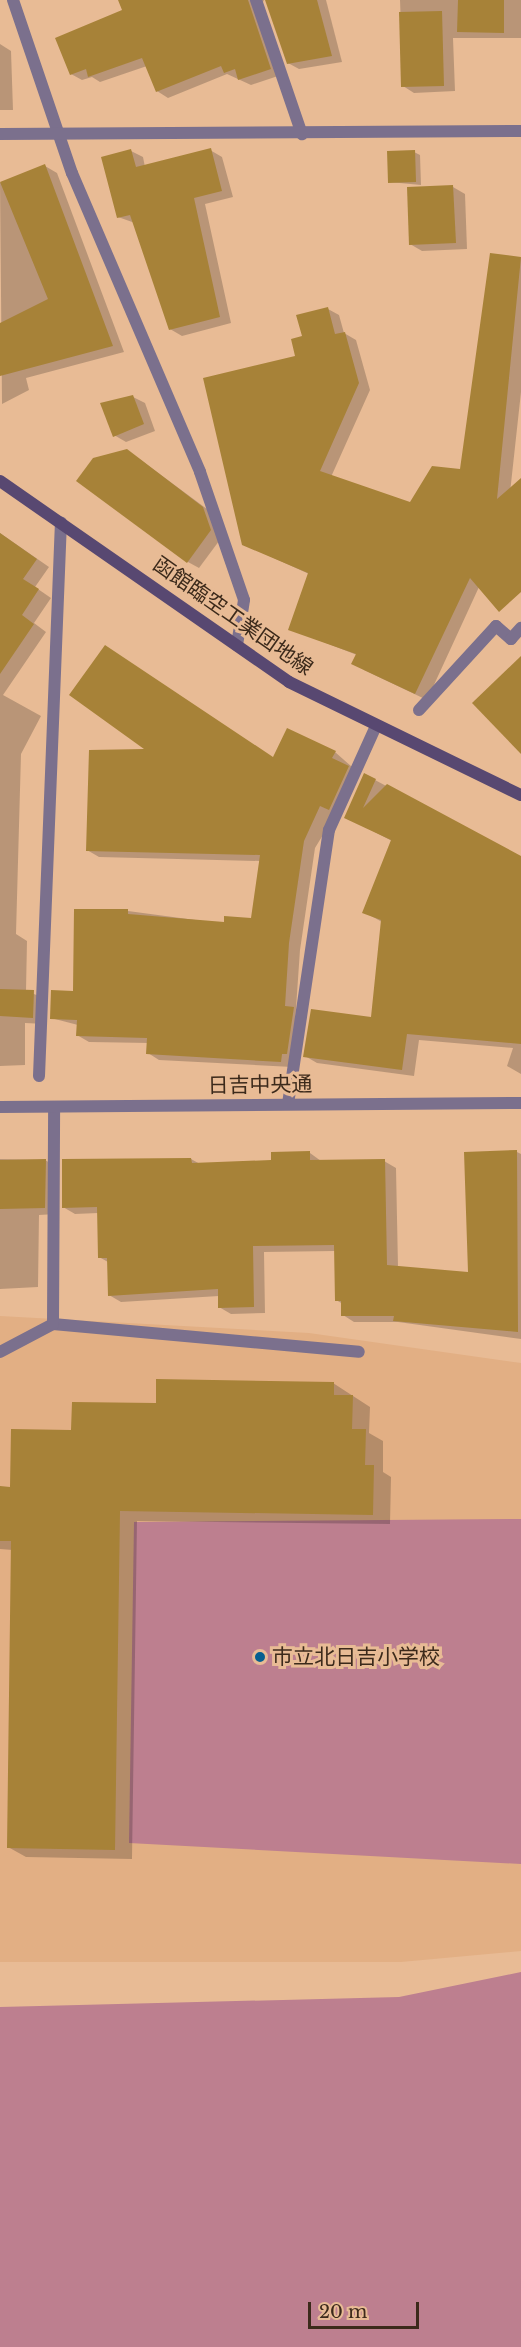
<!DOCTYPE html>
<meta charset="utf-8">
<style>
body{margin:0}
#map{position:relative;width:521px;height:2347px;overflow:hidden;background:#e8bb95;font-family:"Libre Baskerville","Noto Sans JP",serif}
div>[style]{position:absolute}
.built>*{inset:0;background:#e2af84}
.green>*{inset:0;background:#bd7f8f}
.shadow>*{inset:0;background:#0003}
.building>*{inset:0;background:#a78238}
.service>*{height:12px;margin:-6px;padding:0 6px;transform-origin:6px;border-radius:6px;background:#7b708d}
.minor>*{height:12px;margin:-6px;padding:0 6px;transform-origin:6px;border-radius:6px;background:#7b708d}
.tertiary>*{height:12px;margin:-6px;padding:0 6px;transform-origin:6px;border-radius:6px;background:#7b708d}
.secondary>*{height:12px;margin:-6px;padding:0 6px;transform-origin:6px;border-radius:6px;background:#584871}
.dots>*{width:16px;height:16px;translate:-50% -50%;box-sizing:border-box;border:3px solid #e8bb95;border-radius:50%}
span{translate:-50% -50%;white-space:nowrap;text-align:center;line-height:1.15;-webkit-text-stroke:6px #e8bb95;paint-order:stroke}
.street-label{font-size:21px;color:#3c2a1b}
.poi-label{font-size:21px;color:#3c2a1b}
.left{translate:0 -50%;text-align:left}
.scale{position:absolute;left:308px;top:2302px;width:111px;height:27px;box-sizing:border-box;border:3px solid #3c2a1b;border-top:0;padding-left:8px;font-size:18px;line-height:21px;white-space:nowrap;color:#3c2a1b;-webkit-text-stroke:4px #e8bb95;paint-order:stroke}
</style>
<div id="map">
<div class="built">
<i style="clip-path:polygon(0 1316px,309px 1333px,521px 1363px,521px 1951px,401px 1962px,0 1962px)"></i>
</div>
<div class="green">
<i style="clip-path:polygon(521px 1519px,521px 1864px,129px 1843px,134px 1522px)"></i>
<i style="clip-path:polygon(521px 1972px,521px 2347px,0 2347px,0 2007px,399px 1997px)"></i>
</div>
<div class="shadow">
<i style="clip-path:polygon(120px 0,264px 0,259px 10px,281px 75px,251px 85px,227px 74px,168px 98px,157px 91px,147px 66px,100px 82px,92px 77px,82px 80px,71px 74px,124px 11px)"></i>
<i style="clip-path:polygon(266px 0,326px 0,342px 62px,299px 69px,288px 63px)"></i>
<i style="clip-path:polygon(400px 0,521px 0,521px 38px,453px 38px,455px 91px,414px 93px,403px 86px)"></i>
<i style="clip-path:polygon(0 44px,11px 51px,13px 110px,0 110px)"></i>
<i style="clip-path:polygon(210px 150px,222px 157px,233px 197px,205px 204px,231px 323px,182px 336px,170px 329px,135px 223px,118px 217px,131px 151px,143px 157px,145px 167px)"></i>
<i style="clip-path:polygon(414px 152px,420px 155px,421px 185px,389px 182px)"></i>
<i style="clip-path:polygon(45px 166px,57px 173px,124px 352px,26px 378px,29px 390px,2px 404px,0 183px)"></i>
<i style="clip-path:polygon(453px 187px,465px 194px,467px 249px,422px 251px,410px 244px)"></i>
<i style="clip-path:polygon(491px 254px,521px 258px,521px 392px,498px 603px,479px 587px,427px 700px,364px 670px,357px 655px,290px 629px,309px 574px,243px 544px,304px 337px,328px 309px,339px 315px,344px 333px,356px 340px,370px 390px,331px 477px,411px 504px,461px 471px)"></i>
<i style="clip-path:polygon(133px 397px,145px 403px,155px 431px,126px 442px,114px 435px)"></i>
<i style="clip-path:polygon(138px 458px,215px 515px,222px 537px,199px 568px,188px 562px)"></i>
<i style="clip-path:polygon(0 533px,49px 567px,35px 587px,51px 598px,34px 623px,46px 632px,3px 695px,41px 716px,21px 754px,16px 934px,27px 941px,26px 991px,47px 999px,45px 1024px,25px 1023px,25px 1065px,0 1066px)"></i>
<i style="clip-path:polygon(335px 752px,360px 774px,315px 848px,300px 950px,292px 1067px,159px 1060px,148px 1053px,149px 1043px,89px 1042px,77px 1035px,78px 1025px,51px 1018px,75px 993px,128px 911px,225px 924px,252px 919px,261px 861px,99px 857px,87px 850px,274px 758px)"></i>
<i style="clip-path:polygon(375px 780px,521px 858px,521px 1074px,507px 1066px,513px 1048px,419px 1040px,414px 1076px,317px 1063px,305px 1056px,372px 1019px,382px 922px,364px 912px,392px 841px,346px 817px)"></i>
<i style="clip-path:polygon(517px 1152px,521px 1154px,521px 1339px,398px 1322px,354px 1322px,343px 1315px,343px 1304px,336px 1300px,335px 1251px,264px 1252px,265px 1313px,231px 1314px,219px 1307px,219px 1296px,121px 1302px,109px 1295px,108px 1262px,99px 1257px,98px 1213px,75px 1214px,63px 1207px,191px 1159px,200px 1164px,272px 1161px,310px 1153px,321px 1161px,384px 1161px,396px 1168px,398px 1267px,469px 1274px)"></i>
<i style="clip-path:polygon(0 1159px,45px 1160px,57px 1167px,56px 1214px,39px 1215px,38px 1287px,0 1289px)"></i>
<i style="clip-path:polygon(333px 1383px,370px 1407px,369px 1433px,383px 1441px,383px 1472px,391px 1477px,390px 1524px,137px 1521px,132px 1859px,26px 1857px,8px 1847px,13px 1550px,0 1549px,0 1488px,12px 1488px,73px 1432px,157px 1404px)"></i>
</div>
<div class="building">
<i style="clip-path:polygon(118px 0,248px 0,271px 69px,238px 80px,235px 69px,224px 73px,221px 66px,156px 92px,142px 58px,88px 77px,86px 69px,70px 75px,55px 38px,122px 10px)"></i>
<i style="clip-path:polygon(265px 0,317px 0,332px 56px,287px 64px)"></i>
<i style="clip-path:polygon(458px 0,504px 0,504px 33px,457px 32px)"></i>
<i style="clip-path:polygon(442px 11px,444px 86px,401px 87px,399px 12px)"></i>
<i style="clip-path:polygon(211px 148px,222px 191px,194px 198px,220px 317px,169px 330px,130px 215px,117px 218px,101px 157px,131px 149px,136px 167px)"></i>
<i style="clip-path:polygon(415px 150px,416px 182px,388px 183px,387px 151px)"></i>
<i style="clip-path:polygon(45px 164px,113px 346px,0 376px,0 323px,48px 299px,0 182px)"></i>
<i style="clip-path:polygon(453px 185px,456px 243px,409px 245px,407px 187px)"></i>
<i style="clip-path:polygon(490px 253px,521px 257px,497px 499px,521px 478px,521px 592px,499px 612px,470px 578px,415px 694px,351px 664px,356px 654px,288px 630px,308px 573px,242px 545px,203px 378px,295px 356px,291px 339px,302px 336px,296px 315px,328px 307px,335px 334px,345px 332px,359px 383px,320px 471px,410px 502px,432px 466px,460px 469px)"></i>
<i style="clip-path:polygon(133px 395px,144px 424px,113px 437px,100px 403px)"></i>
<i style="clip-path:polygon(127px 449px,203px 507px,211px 530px,187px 563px,76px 481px,93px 458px)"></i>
<i style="clip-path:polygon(0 533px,37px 559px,23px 579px,39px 589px,22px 615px,34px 624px,0 674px)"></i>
<i style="clip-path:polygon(105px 645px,273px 757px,287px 728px,336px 751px,332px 758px,349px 766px,329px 810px,320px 806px,304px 841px,289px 943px,285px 1006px,294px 1007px,287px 1054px,282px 1054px,281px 1062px,146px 1054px,147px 1038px,76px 1036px,77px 1020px,50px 1019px,51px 990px,73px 991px,74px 909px,128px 909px,128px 914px,224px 922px,224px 916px,251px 918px,260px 855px,86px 851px,89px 750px,144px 749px,69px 695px)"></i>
<i style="clip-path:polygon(521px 656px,521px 754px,472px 703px)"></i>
<i style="clip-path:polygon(364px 773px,376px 779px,363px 808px,387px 784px,521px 856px,521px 1044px,407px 1034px,402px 1070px,303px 1057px,311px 1009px,371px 1017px,381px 920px,362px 913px,391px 840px,344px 818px)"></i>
<i style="clip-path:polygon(0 989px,34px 990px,33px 1018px,0 1016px)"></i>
<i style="clip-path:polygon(517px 1150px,518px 1332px,393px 1321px,394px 1316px,341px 1316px,341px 1301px,335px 1301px,334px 1245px,253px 1246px,254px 1307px,218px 1308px,218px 1289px,108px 1296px,107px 1258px,98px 1258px,97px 1207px,62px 1208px,62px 1159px,191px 1158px,192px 1163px,271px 1160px,271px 1152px,310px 1151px,310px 1160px,385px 1159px,387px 1265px,468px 1272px,464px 1152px)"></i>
<i style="clip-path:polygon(46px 1159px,45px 1208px,0 1209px,0 1160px)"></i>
<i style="clip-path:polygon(156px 1379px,334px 1382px,334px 1395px,353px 1395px,352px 1429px,366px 1429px,365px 1465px,374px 1465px,373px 1515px,120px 1511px,115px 1850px,7px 1848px,11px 1541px,0 1541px,0 1486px,10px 1487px,11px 1429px,71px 1430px,72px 1402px,156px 1403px)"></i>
</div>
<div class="service">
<i style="left:256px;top:0;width:142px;rotate:71.1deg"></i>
<i style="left:53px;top:1324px;width:307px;rotate:5.2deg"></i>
<i style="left:0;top:1352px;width:60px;rotate:-27.8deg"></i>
<i style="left:53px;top:1324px;width:217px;rotate:-89.7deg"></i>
</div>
<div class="minor">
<i style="left:13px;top:0;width:183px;rotate:71.2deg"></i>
<i style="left:72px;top:173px;width:325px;rotate:66.8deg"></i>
<i style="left:200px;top:472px;width:135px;rotate:71deg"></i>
<i style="left:244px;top:600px;width:46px;rotate:98.8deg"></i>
<i style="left:0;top:134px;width:521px;rotate:-0.33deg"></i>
<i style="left:419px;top:710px;width:114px;rotate:-47.5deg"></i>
<i style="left:496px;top:626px;width:20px;rotate:41deg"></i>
<i style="left:511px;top:639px;width:15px;rotate:-48deg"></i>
<i style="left:39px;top:1076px;width:554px;rotate:-87.73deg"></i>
<i style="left:288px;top:1104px;width:277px;rotate:-81.5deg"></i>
<i style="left:329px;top:830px;width:114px;rotate:-65.7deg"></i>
</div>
<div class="tertiary">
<i style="left:0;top:1107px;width:521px;rotate:-0.44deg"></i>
</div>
<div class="secondary">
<i style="left:0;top:481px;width:352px;rotate:34.8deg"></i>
<i style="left:289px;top:682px;width:258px;rotate:26deg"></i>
</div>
<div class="dots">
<i style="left:260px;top:1657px;background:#075f90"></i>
</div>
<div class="street-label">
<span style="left:233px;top:616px;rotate:35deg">函館臨空工業団地線</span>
<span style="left:260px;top:1085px;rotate:-1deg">日吉中央通</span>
</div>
<div class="poi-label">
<span class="left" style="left:272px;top:1657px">市立北日吉小学校</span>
</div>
<div class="scale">20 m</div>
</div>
